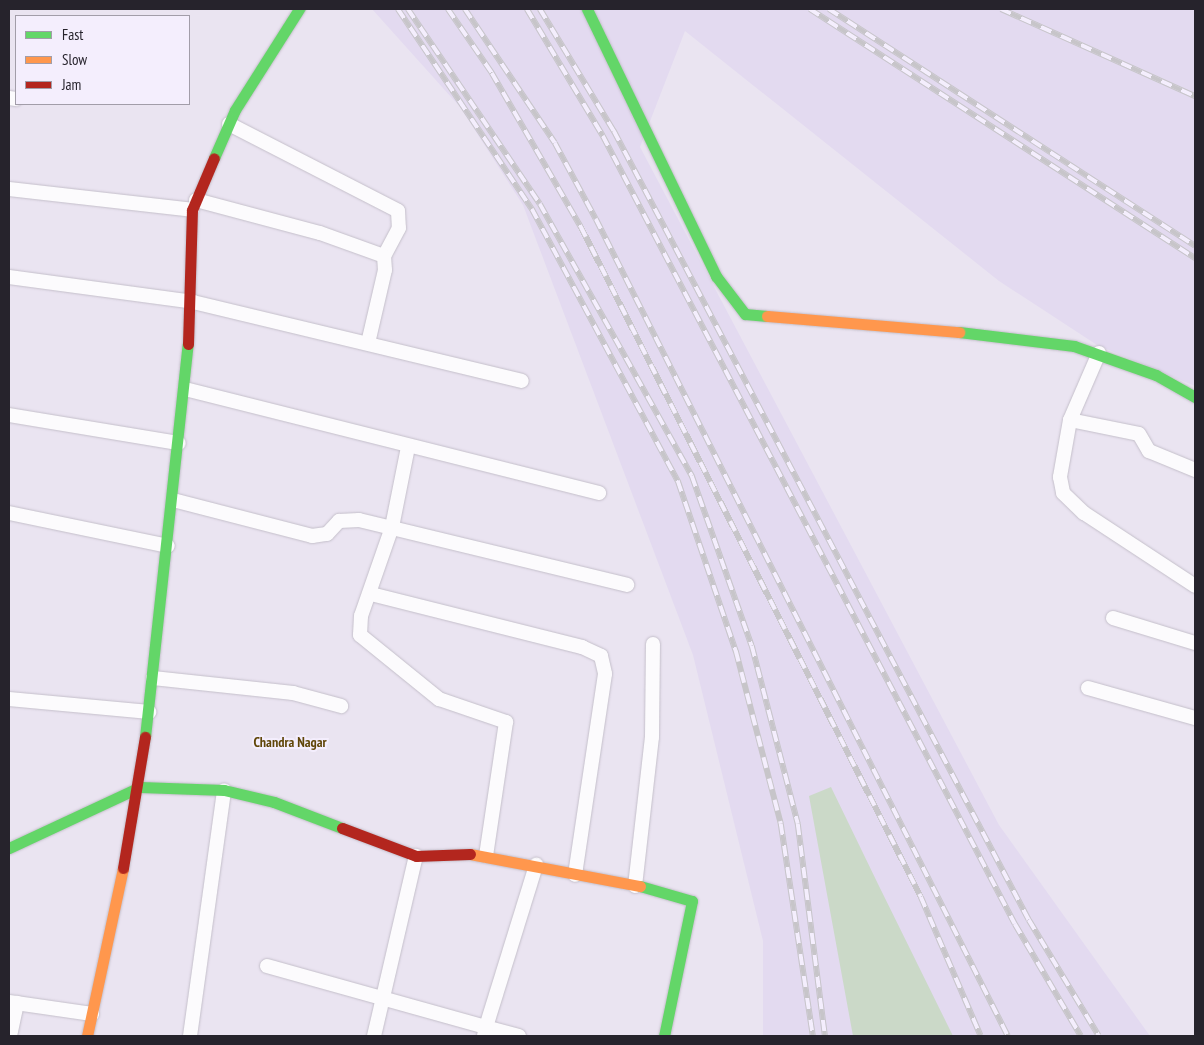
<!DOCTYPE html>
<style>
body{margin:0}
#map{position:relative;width:1204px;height:1045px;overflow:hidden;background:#eae4f1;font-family:"PT Sans Narrow",sans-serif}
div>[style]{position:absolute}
.built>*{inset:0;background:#e3daf0}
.green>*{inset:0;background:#cbd9c8}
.roads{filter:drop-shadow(0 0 1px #c4bfca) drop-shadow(0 0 1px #c4bfca)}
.street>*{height:14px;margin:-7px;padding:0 7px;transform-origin:7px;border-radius:7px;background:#fcfbfd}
.fast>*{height:11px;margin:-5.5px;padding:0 5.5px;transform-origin:5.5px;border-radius:5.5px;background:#63d668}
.slow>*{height:11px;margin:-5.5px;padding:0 5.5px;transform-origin:5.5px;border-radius:5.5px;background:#ff974d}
.jam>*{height:11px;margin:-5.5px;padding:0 5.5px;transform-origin:5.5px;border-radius:5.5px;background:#b3261e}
.rail>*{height:5.5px;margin-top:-2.75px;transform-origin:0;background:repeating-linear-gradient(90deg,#f4eefd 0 11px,#c7c5c9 0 22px);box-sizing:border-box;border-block:1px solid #c7c5c9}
span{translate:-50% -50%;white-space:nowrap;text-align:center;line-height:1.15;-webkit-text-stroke:4px #f4eefd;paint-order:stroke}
.neighbourhood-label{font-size:14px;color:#604609;font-weight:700}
.frame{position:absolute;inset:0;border:10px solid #26232c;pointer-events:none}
.legend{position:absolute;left:15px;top:15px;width:175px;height:90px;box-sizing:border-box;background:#f4eefd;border:1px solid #a29da9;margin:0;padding:6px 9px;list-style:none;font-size:15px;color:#26232c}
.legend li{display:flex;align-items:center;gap:10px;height:25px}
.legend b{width:25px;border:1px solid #a29da9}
</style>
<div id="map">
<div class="built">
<i style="clip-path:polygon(372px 9px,1195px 9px,1195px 386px,1097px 345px,999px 281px,685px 31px,640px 147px,999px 825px,1150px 1036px,763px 1036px,763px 941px,693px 655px,523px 205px,460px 107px)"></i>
</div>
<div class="green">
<i style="clip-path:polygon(831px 787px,878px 884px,953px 1036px,853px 1036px,809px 796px)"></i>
</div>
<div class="roads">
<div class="street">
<i style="left:9px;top:98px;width:7px;rotate:8deg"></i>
<i style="left:229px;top:124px;width:190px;rotate:27.2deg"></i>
<i style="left:398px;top:211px;width:17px;rotate:87deg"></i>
<i style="left:399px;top:228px;width:32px;rotate:118deg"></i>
<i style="left:9px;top:189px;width:184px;rotate:6.5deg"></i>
<i style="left:196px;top:200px;width:128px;rotate:14.9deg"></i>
<i style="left:320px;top:233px;width:68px;rotate:19.8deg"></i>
<i style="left:384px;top:256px;width:14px;rotate:86deg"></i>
<i style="left:385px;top:270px;width:75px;rotate:103.1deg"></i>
<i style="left:9px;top:277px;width:186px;rotate:7.7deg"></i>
<i style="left:193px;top:302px;width:338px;rotate:13.5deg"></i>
<i style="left:1099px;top:353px;width:73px;rotate:113.4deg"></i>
<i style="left:1070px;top:420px;width:58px;rotate:100deg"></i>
<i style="left:1060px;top:477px;width:16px;rotate:79deg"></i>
<i style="left:1063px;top:493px;width:29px;rotate:44deg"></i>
<i style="left:1084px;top:513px;width:133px;rotate:33.3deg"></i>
<i style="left:185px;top:389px;width:427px;rotate:14.1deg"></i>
<i style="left:9px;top:415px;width:172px;rotate:9.4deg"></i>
<i style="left:1070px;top:420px;width:70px;rotate:11.5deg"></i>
<i style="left:1139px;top:434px;width:20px;rotate:60deg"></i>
<i style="left:1149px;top:451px;width:50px;rotate:22.4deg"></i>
<i style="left:408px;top:447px;width:82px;rotate:101.3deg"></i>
<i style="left:392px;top:527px;width:94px;rotate:109.2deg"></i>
<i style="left:361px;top:616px;width:19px;rotate:93deg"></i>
<i style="left:360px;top:635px;width:102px;rotate:39deg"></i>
<i style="left:439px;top:699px;width:71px;rotate:18.9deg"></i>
<i style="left:506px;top:722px;width:135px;rotate:98.5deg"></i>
<i style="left:173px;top:500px;width:144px;rotate:14.5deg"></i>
<i style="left:312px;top:536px;width:15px;rotate:-8deg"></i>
<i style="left:327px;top:534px;width:18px;rotate:-47deg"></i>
<i style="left:339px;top:521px;width:20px;rotate:-3deg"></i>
<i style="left:359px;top:520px;width:276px;rotate:13.6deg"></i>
<i style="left:9px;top:513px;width:162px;rotate:11.7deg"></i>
<i style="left:371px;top:594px;width:218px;rotate:14.1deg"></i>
<i style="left:582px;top:647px;width:21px;rotate:25deg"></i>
<i style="left:601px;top:656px;width:18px;rotate:77deg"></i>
<i style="left:605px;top:674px;width:203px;rotate:98.5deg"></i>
<i style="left:1113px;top:618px;width:86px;rotate:17deg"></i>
<i style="left:153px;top:678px;width:141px;rotate:6.1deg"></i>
<i style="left:293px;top:693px;width:50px;rotate:15.2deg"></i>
<i style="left:1088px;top:688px;width:111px;rotate:15.7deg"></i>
<i style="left:9px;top:699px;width:141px;rotate:5.3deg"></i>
<i style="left:635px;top:886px;width:150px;rotate:-83.5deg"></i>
<i style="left:652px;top:737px;width:93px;rotate:-89.4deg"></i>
<i style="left:267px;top:966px;width:227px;rotate:15.6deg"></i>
<i style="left:486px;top:1027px;width:9px;rotate:103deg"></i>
<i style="left:9px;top:1002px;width:84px;rotate:8.2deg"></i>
<i style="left:10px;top:1036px;width:34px;rotate:-78deg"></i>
<i style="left:190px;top:1036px;width:248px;rotate:-82.1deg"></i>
<i style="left:374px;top:1036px;width:185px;rotate:-76.9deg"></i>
<i style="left:519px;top:1036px;width:34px;rotate:-165deg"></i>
<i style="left:486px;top:1027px;width:170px;rotate:-72.8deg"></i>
</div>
<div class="fast">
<i style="left:587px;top:9px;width:297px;rotate:64.2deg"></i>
<i style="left:716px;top:276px;width:48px;rotate:52.7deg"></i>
<i style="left:745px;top:314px;width:22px;rotate:5deg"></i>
<i style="left:214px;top:158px;width:52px;rotate:-66.4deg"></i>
<i style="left:235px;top:110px;width:120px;rotate:-57.6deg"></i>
<i style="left:959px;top:332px;width:116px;rotate:6.9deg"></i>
<i style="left:1074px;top:346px;width:87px;rotate:19.5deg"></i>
<i style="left:1156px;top:375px;width:45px;rotate:29.4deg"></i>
<i style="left:145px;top:737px;width:395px;rotate:-83.8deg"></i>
<i style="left:9px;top:848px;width:145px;rotate:-25deg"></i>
<i style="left:140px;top:787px;width:84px;rotate:2deg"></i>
<i style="left:224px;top:790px;width:51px;rotate:13.5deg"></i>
<i style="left:274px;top:802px;width:73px;rotate:20.9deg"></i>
<i style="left:640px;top:886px;width:54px;rotate:16.1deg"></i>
<i style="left:692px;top:901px;width:138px;rotate:101.7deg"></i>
</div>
<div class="slow">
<i style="left:767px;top:316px;width:193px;rotate:4.8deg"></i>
<i style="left:470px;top:854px;width:173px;rotate:10.7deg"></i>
<i style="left:87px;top:1036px;width:172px;rotate:-77.9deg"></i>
</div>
<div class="jam">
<i style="left:188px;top:344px;width:134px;rotate:-88.3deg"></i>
<i style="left:192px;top:210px;width:56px;rotate:-67.1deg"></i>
<i style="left:342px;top:828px;width:79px;rotate:20.7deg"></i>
<i style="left:416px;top:856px;width:54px;rotate:-2.1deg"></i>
<i style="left:123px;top:868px;width:133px;rotate:-80.5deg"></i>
</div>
</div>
<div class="rail">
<i style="left:398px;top:9px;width:241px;rotate:56.2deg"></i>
<i style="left:532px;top:209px;width:309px;rotate:61.8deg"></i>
<i style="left:678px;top:481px;width:180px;rotate:71.2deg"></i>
<i style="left:736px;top:651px;width:179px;rotate:75.4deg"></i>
<i style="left:781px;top:824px;width:214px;rotate:81.4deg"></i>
<i style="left:408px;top:9px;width:235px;rotate:55.9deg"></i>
<i style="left:540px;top:204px;width:312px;rotate:60.8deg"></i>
<i style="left:692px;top:476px;width:180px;rotate:70.6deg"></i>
<i style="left:752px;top:646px;width:184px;rotate:75.5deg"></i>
<i style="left:798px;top:824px;width:214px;rotate:82.7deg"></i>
<i style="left:448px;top:9px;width:78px;rotate:55.5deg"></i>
<i style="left:492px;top:73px;width:178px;rotate:60deg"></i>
<i style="left:581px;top:227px;width:751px;rotate:63.09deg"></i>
<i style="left:921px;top:897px;width:151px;rotate:66.7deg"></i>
<i style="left:465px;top:9px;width:161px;rotate:56.1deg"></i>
<i style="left:555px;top:143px;width:86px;rotate:61.7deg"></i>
<i style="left:596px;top:219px;width:915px;rotate:63.24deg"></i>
<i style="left:527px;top:9px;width:148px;rotate:59.1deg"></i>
<i style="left:603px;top:136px;width:889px;rotate:62.4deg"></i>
<i style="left:1015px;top:924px;width:130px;rotate:59.5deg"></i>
<i style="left:540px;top:9px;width:143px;rotate:58.8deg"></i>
<i style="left:614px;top:131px;width:891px;rotate:62.26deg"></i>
<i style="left:1029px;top:920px;width:135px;rotate:58.9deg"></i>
<i style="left:810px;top:9px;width:459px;rotate:32.9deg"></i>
<i style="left:829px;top:9px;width:436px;rotate:32.9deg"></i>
<i style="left:1001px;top:9px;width:213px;rotate:24.2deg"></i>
</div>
<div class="neighbourhood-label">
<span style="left:290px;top:742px">Chandra Nagar</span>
</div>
<div class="frame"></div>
<ul class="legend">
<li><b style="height:6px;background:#63d668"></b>Fast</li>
<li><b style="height:6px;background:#ff974d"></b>Slow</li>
<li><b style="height:6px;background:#b3261e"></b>Jam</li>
</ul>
</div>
